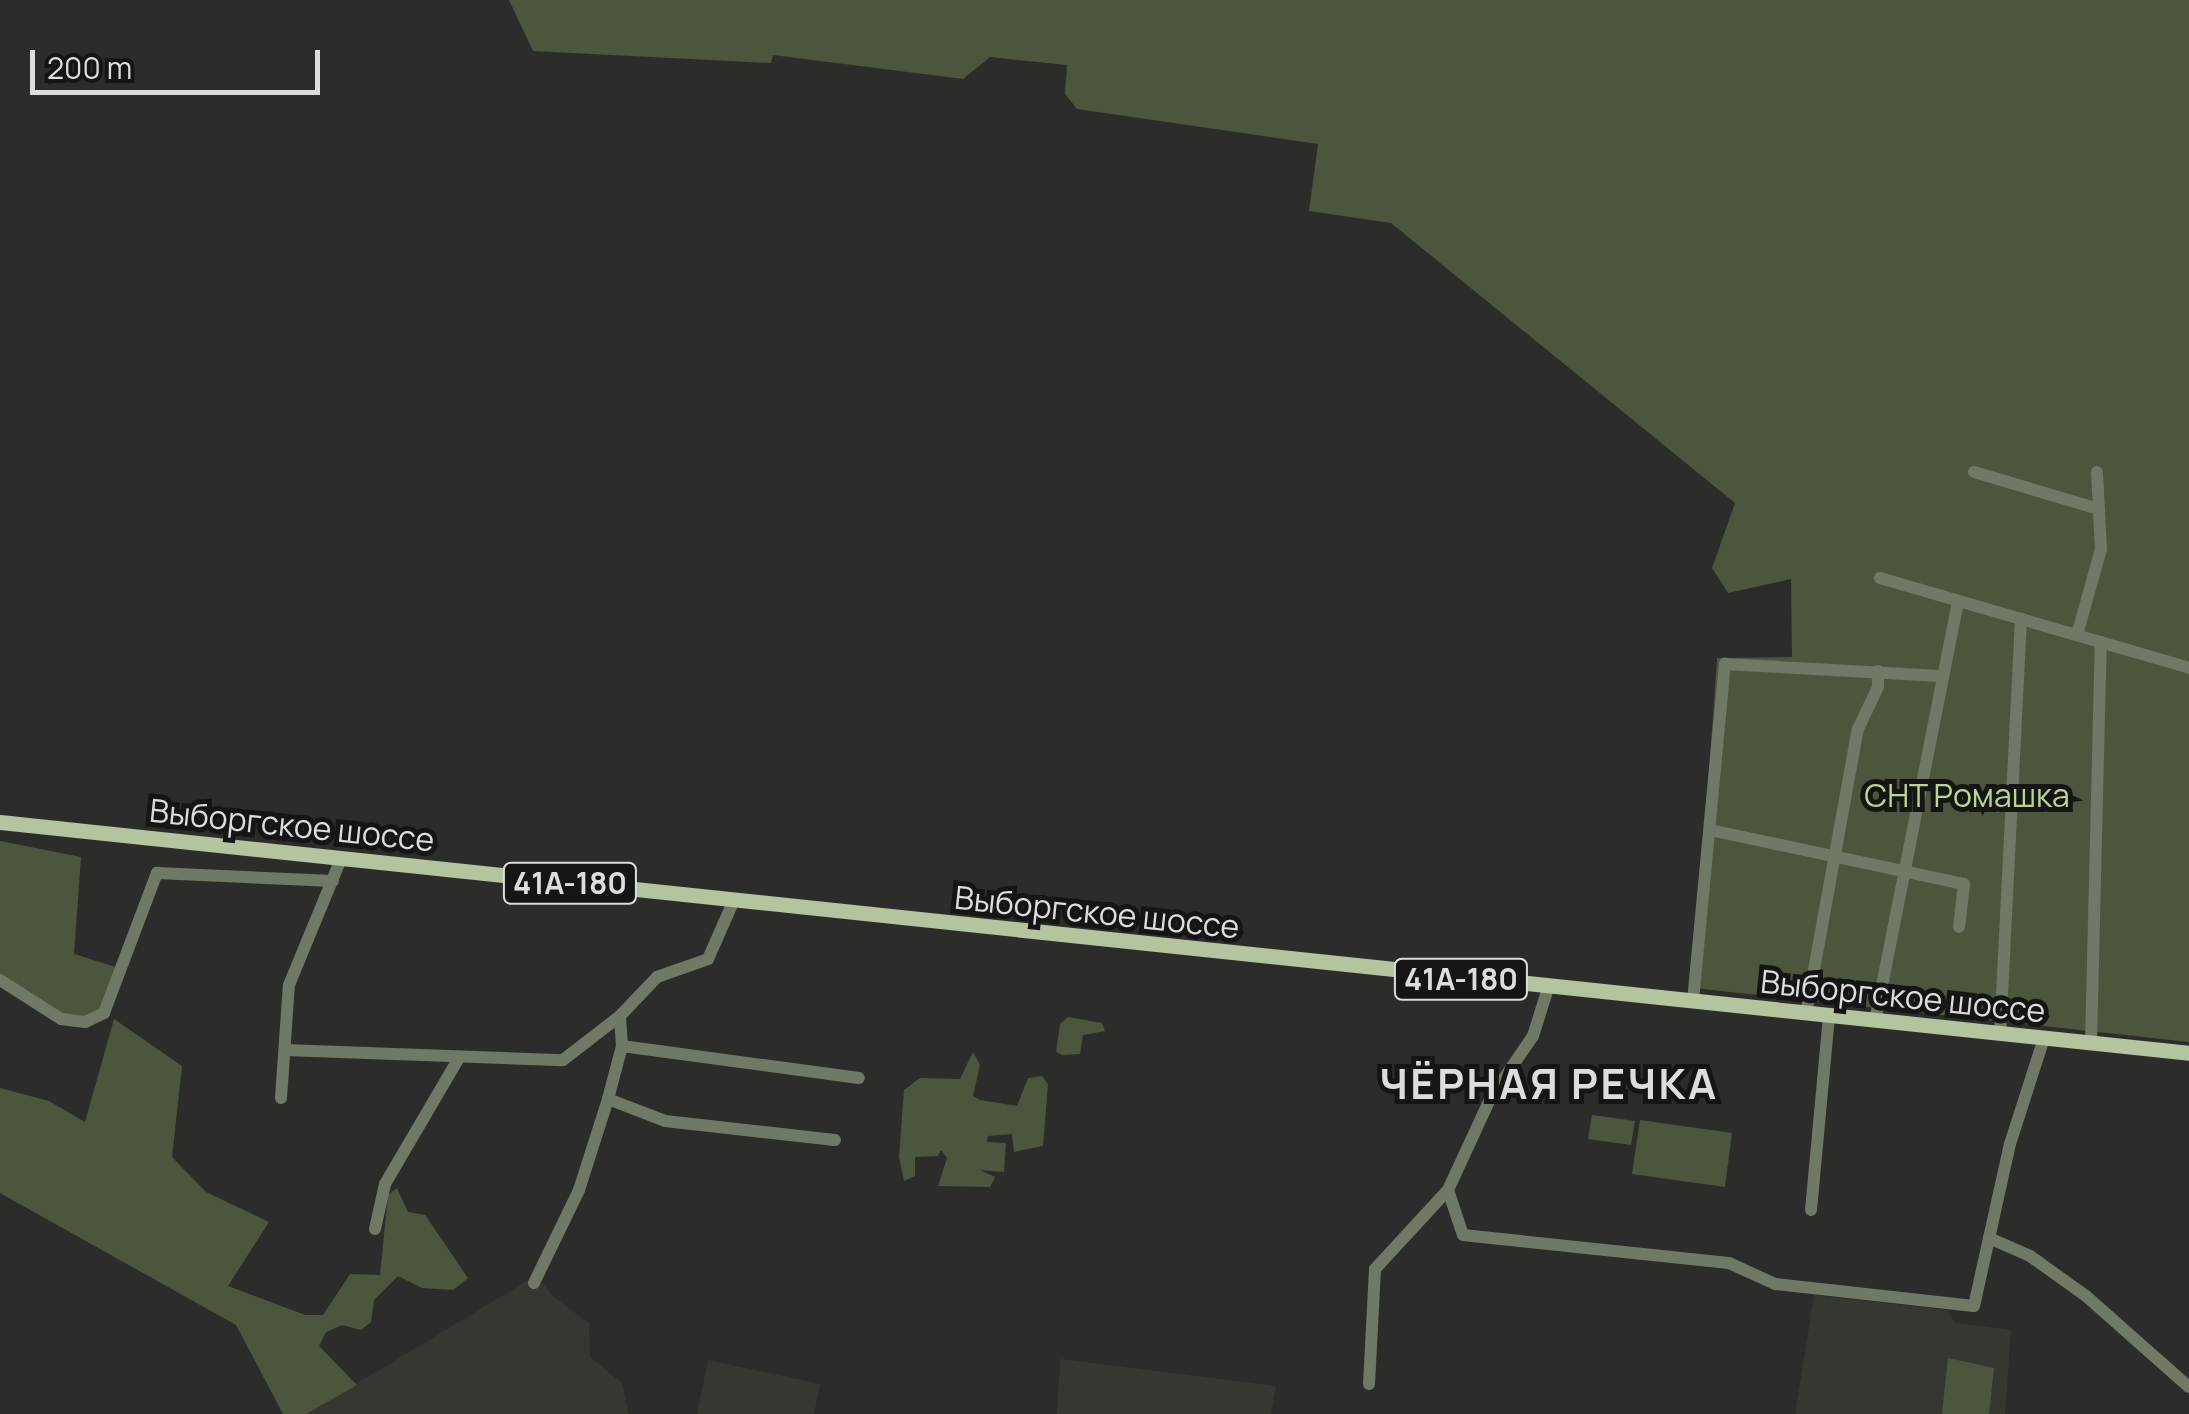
<!DOCTYPE html>
<meta charset="utf-8">
<style>
body{margin:0}
#map{position:relative;width:2189px;height:1414px;overflow:hidden;background:#2c2d2a;font-family:Manrope,sans-serif}
div>[style]{position:absolute}
.built>*{inset:0;background:#353830}
.green>*{inset:0;background:#4c563d}
.minor>*{height:12px;margin:-6px;padding:0 6px;transform-origin:6px;border-radius:6px;background:#707866}
.major>*{height:15px;margin:-7.5px;padding:0 7.5px;transform-origin:7.5px;border-radius:7.5px;background:#b4c49e}
span{translate:-50% -50%;white-space:nowrap;text-align:center;line-height:1.15;-webkit-text-stroke:10px #141514;paint-order:stroke}
.shield-label span{padding:2px 8px;background:#141514;border:2px solid;border-radius:8px;-webkit-text-stroke-width:0}
.shield-label{font-size:30px;color:#dddedc;font-weight:700}
.park-label{font-size:32px;color:#bad591}
.street-label{font-size:32px;color:#dddedc}
.district-label{font-size:42px;color:#dddedc;font-weight:700;letter-spacing:2.5px}
.scale{position:absolute;left:30px;top:50px;width:290px;height:45px;box-sizing:border-box;border:5px solid #dddedc;border-top:0;padding-left:12px;font-size:30px;line-height:35px;white-space:nowrap;color:#dddedc;-webkit-text-stroke:8px #141514;paint-order:stroke}
</style>
<div id="map">
<div class="built">
<i style="clip-path:polygon(537px 1275px,552px 1296px,589px 1323px,590px 1357px,622px 1383px,629px 1414px,306px 1414px)"></i>
<i style="clip-path:polygon(1814px 1295px,1947px 1310px,1955px 1323px,2011px 1330px,2005px 1414px,1795px 1414px)"></i>
<i style="clip-path:polygon(1060px 1359px,1276px 1386px,1271px 1414px,1057px 1414px)"></i>
<i style="clip-path:polygon(708px 1360px,820px 1384px,814px 1414px,697px 1414px)"></i>
</div>
<div class="green">
<i style="clip-path:polygon(509px 0,2189px 0,2189px 1042px,1694px 988px,1717px 658px,1792px 657px,1791px 579px,1728px 593px,1712px 568px,1735px 503px,1391px 223px,1309px 211px,1318px 144px,1077px 109px,1065px 94px,1067px 65px,990px 57px,963px 79px,773px 55px,771px 63px,533px 51px)"></i>
<i style="clip-path:polygon(0 841px,81px 857px,74px 954px,122px 969px,104px 1013px,61px 1019px,0 980px)"></i>
<i style="clip-path:polygon(1068px 1017px,1102px 1023px,1105px 1031px,1083px 1035px,1080px 1054px,1062px 1055px,1056px 1052px,1060px 1024px)"></i>
<i style="clip-path:polygon(114px 1019px,182px 1066px,172px 1157px,206px 1192px,269px 1222px,228px 1286px,305px 1315px,323px 1315px,350px 1274px,380px 1275px,388px 1195px,397px 1188px,408px 1212px,425px 1215px,468px 1278px,453px 1290px,422px 1288px,398px 1276px,374px 1300px,371px 1322px,361px 1330px,342px 1325px,326px 1332px,319px 1346px,357px 1385px,306px 1414px,283px 1414px,236px 1325px,0 1193px,0 1088px,49px 1101px,85px 1122px)"></i>
<i style="clip-path:polygon(973px 1052px,980px 1065px,973px 1096px,980px 1100px,1017px 1106px,1028px 1078px,1042px 1076px,1048px 1084px,1043px 1146px,1014px 1152px,1012px 1134px,988px 1136px,987px 1142px,1006px 1143px,1004px 1172px,980px 1170px,995px 1177px,990px 1187px,938px 1186px,947px 1158px,941px 1150px,938px 1156px,915px 1157px,915px 1176px,904px 1181px,899px 1157px,904px 1090px,920px 1078px,960px 1079px)"></i>
<i style="clip-path:polygon(1592px 1115px,1635px 1121px,1631px 1145px,1588px 1139px)"></i>
<i style="clip-path:polygon(1640px 1120px,1732px 1133px,1725px 1187px,1632px 1174px)"></i>
<i style="clip-path:polygon(1948px 1358px,1994px 1368px,1989px 1414px,1942px 1414px)"></i>
</div>
<div class="minor">
<i style="left:1974px;top:472px;width:130px;rotate:16.5deg"></i>
<i style="left:1880px;top:578px;width:322px;rotate:16.2deg"></i>
<i style="left:2077px;top:635px;width:89px;rotate:-74.4deg"></i>
<i style="left:2101px;top:549px;width:77px;rotate:-93deg"></i>
<i style="left:1710px;top:830px;width:260px;rotate:12deg"></i>
<i style="left:1964px;top:884px;width:43px;rotate:96.6deg"></i>
<i style="left:0;top:980px;width:72px;rotate:32.6deg"></i>
<i style="left:61px;top:1019px;width:24px;rotate:7deg"></i>
<i style="left:85px;top:1022px;width:21px;rotate:-25deg"></i>
<i style="left:104px;top:1013px;width:150px;rotate:-69.3deg"></i>
<i style="left:157px;top:873px;width:176px;rotate:2.6deg"></i>
<i style="left:1693px;top:1001px;width:339px;rotate:-84.6deg"></i>
<i style="left:1725px;top:664px;width:215px;rotate:3.2deg"></i>
<i style="left:1806px;top:1014px;width:290px;rotate:-79.7deg"></i>
<i style="left:1858px;top:729px;width:47px;rotate:-64.5deg"></i>
<i style="left:1878px;top:687px;width:16px;rotate:-90deg"></i>
<i style="left:1875px;top:1021px;width:428px;rotate:-78.8deg"></i>
<i style="left:2000px;top:1034px;width:416px;rotate:-87.1deg"></i>
<i style="left:2091px;top:1043px;width:401px;rotate:-88.6deg"></i>
<i style="left:622px;top:1046px;width:239px;rotate:7.7deg"></i>
<i style="left:285px;top:1050px;width:278px;rotate:2.1deg"></i>
<i style="left:563px;top:1060px;width:72px;rotate:-37.7deg"></i>
<i style="left:281px;top:1098px;width:113px;rotate:-86deg"></i>
<i style="left:289px;top:985px;width:136px;rotate:-67.6deg"></i>
<i style="left:608px;top:1099px;width:61px;rotate:21.1deg"></i>
<i style="left:665px;top:1121px;width:171px;rotate:6.4deg"></i>
<i style="left:1448px;top:1190px;width:47px;rotate:71.6deg"></i>
<i style="left:1463px;top:1235px;width:267px;rotate:6deg"></i>
<i style="left:1729px;top:1263px;width:51px;rotate:24.5deg"></i>
<i style="left:1775px;top:1284px;width:200px;rotate:6.3deg"></i>
<i style="left:1974px;top:1306px;width:166px;rotate:-77.5deg"></i>
<i style="left:2010px;top:1144px;width:111px;rotate:-72.2deg"></i>
<i style="left:1811px;top:1210px;width:194px;rotate:-84.7deg"></i>
<i style="left:375px;top:1229px;width:46px;rotate:-77.5deg"></i>
<i style="left:385px;top:1184px;width:146px;rotate:-59.6deg"></i>
<i style="left:1989px;top:1238px;width:45px;rotate:23.7deg"></i>
<i style="left:2030px;top:1256px;width:69px;rotate:35.5deg"></i>
<i style="left:2086px;top:1296px;width:137px;rotate:41.5deg"></i>
<i style="left:534px;top:1283px;width:103px;rotate:-64.2deg"></i>
<i style="left:579px;top:1190px;width:96px;rotate:-72.3deg"></i>
<i style="left:608px;top:1099px;width:55px;rotate:-75.2deg"></i>
<i style="left:622px;top:1046px;width:30px;rotate:-94deg"></i>
<i style="left:620px;top:1016px;width:54px;rotate:-46.5deg"></i>
<i style="left:657px;top:977px;width:54px;rotate:-19.4deg"></i>
<i style="left:708px;top:959px;width:64px;rotate:-66.2deg"></i>
<i style="left:1369px;top:1384px;width:115px;rotate:-87deg"></i>
<i style="left:1375px;top:1269px;width:108px;rotate:-47.3deg"></i>
<i style="left:1448px;top:1190px;width:100px;rotate:-65.2deg"></i>
<i style="left:1490px;top:1099px;width:76px;rotate:-55.7deg"></i>
<i style="left:1533px;top:1036px;width:50px;rotate:-72.6deg"></i>
</div>
<div class="major">
<i style="left:0;top:822px;width:2201px;rotate:6.02deg"></i>
</div>
<div class="shield-label">
<span style="left:570px;top:883px">41А-180</span>
<span style="left:1461px;top:979px">41А-180</span>
</div>
<div class="park-label">
<span style="left:1967px;top:795px">СНТ Ромашка</span>
</div>
<div class="street-label">
<span style="left:292px;top:825px;rotate:6deg">Выборгское шоссе</span>
<span style="left:1097px;top:912px;rotate:6deg">Выборгское шоссе</span>
<span style="left:1903px;top:996px;rotate:6deg">Выборгское шоссе</span>
</div>
<div class="district-label">
<span style="left:1549px;top:1083px">ЧЁРНАЯ РЕЧКА</span>
</div>
<div class="scale">200 m</div>
</div>
